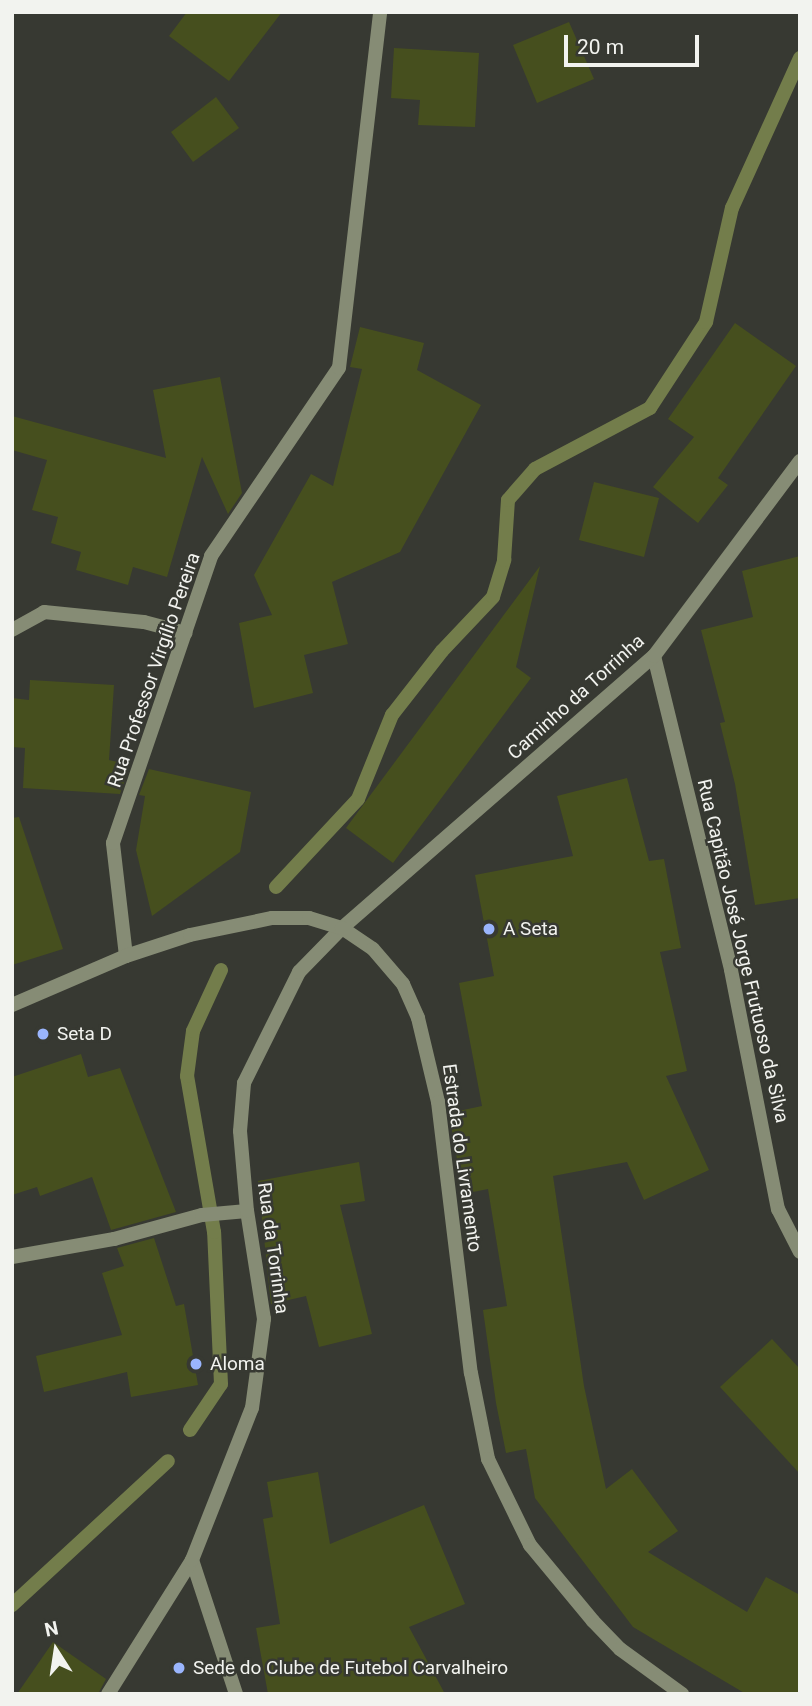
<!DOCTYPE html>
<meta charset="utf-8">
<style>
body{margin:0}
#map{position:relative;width:812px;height:1706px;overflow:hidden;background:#373932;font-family:Roboto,sans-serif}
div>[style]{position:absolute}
.stream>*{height:14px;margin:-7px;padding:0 7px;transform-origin:7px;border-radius:7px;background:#737d4b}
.building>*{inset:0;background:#464f1e}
.minor>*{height:14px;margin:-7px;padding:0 7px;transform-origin:7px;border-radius:7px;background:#868c75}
.tertiary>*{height:14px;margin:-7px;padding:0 7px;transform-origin:7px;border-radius:7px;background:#868c75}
.dots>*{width:19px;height:19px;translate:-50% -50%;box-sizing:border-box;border:4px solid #373932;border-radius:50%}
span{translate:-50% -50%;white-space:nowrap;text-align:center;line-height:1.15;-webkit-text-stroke:5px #373932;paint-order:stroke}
.street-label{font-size:19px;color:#f2f3ef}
.poi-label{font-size:19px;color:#f2f3ef}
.left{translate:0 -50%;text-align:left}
.frame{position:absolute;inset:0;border:14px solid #f2f3ef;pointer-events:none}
.north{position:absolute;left:21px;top:1615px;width:70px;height:70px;-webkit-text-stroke:5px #373932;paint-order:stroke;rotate:348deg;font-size:19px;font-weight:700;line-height:28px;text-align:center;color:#f2f3ef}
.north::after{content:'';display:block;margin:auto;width:24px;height:32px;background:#f2f3ef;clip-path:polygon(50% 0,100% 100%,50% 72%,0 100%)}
.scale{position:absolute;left:564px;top:35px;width:135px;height:32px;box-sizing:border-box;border:4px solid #f2f3ef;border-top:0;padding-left:9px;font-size:21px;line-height:24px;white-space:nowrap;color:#f2f3ef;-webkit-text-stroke:5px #373932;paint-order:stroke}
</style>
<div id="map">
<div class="stream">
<i style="left:276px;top:887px;width:120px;rotate:-47deg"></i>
<i style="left:358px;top:799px;width:91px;rotate:-68deg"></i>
<i style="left:392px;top:715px;width:81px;rotate:-52deg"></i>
<i style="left:442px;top:651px;width:74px;rotate:-46.6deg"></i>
<i style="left:493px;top:597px;width:39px;rotate:-73deg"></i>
<i style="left:504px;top:560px;width:60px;rotate:-86.2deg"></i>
<i style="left:508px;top:500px;width:41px;rotate:-48.9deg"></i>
<i style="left:535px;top:469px;width:130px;rotate:-27.9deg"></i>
<i style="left:650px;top:408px;width:103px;rotate:-56.9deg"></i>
<i style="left:706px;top:322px;width:117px;rotate:-77.2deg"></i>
<i style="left:732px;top:208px;width:165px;rotate:-65.6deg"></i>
<i style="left:190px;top:1430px;width:55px;rotate:-56deg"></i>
<i style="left:221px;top:1384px;width:152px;rotate:-92.6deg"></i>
<i style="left:214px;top:1232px;width:158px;rotate:-99.8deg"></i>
<i style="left:187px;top:1076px;width:45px;rotate:-82.4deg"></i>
<i style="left:193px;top:1031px;width:67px;rotate:-65.3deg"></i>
<i style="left:12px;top:1605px;width:212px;rotate:-42.7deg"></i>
</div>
<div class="building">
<i style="clip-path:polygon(187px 12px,282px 12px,229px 81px,169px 36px)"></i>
<i style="clip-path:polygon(569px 22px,594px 79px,537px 103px,513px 45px)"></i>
<i style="clip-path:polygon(394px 48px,479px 53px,475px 127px,418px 125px,420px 100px,391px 98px)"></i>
<i style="clip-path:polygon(216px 97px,239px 128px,193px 162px,171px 132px)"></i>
<i style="clip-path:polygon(735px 323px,796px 366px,718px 478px,728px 485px,698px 523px,653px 487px,694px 437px,668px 419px)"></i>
<i style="clip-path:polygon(360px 327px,424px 343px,417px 370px,481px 405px,400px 552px,332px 582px,348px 644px,304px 655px,313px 693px,254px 708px,239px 623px,272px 615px,254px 575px,311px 474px,333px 486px,362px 369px,350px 367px)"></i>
<i style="clip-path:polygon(220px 377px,242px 493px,228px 514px,202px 457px,167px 577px,133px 567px,128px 585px,76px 570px,81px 552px,51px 543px,58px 517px,32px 510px,47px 460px,12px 450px,12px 416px,166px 458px,153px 390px)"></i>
<i style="clip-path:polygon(594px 482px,659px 498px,644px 557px,579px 540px)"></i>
<i style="clip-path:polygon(800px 556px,800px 898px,755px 905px,735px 784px,720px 723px,725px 722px,701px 630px,753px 617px,742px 571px)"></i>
<i style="clip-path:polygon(540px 566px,516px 667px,531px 678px,393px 863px,346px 828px)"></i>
<i style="clip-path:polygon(30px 680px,114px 685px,109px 760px,130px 765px,120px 794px,23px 788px,25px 748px,12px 747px,12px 698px,29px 700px)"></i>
<i style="clip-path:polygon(149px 769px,251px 792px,240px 852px,152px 916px,136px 850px,145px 796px,139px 795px)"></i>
<i style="clip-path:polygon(627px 778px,649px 861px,664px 859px,681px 948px,660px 952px,687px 1071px,666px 1076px,709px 1170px,644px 1200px,627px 1162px,553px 1176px,584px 1386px,606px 1489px,632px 1469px,678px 1531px,648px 1552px,747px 1612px,766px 1577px,800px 1595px,800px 1694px,746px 1694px,633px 1627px,535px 1498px,526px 1449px,506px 1453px,496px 1403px,483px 1310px,507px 1306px,488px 1189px,463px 1194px,449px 1113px,482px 1106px,459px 983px,494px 976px,475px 875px,573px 856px,557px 796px)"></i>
<i style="clip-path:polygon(19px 817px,63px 949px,12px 965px,12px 818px)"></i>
<i style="clip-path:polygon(81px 1054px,88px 1077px,120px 1068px,176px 1212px,111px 1230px,92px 1177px,40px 1196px,37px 1187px,12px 1195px,12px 1077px)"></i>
<i style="clip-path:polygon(359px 1162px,365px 1201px,340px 1205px,372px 1334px,319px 1347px,306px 1296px,271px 1304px,258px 1181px)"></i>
<i style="clip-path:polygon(154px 1238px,176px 1306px,184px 1304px,198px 1385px,131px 1397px,127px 1372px,44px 1392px,36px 1356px,122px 1335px,102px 1273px,124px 1266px,117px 1248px)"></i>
<i style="clip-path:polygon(772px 1339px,800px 1369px,800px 1474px,720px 1387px)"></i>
<i style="clip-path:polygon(318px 1472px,330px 1544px,424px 1505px,465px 1604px,409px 1627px,445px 1694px,268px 1694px,256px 1628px,280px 1624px,263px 1519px,273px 1517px,267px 1482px)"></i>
<i style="clip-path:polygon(53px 1642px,106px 1679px,98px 1694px,17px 1694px)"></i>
</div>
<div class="minor">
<i style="left:12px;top:630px;width:37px;rotate:-29deg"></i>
<i style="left:44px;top:612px;width:100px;rotate:5.7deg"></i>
<i style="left:144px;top:622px;width:43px;rotate:14.7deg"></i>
<i style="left:654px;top:656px;width:323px;rotate:76.2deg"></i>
<i style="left:731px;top:970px;width:244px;rotate:78.9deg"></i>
<i style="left:778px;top:1209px;width:48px;rotate:62.9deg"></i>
<i style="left:126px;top:956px;width:114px;rotate:-96.6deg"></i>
<i style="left:113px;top:843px;width:303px;rotate:-71.1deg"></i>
<i style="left:211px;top:556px;width:227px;rotate:-55.8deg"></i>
<i style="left:339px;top:368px;width:358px;rotate:-83.4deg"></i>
<i style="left:12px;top:1257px;width:104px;rotate:-10deg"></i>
<i style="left:114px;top:1239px;width:91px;rotate:-15.3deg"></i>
<i style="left:202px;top:1215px;width:45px;rotate:-5.1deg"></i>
<i style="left:192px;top:1560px;width:141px;rotate:71.8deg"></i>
<i style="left:108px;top:1694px;width:158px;rotate:-57.9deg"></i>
<i style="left:192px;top:1560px;width:163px;rotate:-68.5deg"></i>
<i style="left:252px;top:1408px;width:90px;rotate:-82.3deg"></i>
<i style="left:264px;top:1319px;width:109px;rotate:-98.9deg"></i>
<i style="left:247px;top:1211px;width:80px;rotate:-95deg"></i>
<i style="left:240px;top:1131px;width:48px;rotate:-85.2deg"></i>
<i style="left:244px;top:1083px;width:124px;rotate:-63.6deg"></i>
<i style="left:299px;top:972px;width:62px;rotate:-45.7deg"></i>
<i style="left:342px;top:928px;width:414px;rotate:-41.1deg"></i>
<i style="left:654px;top:656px;width:244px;rotate:-53.2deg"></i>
</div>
<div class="tertiary">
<i style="left:12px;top:1005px;width:124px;rotate:-23.3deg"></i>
<i style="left:126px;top:956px;width:67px;rotate:-18.2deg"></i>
<i style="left:190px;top:935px;width:84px;rotate:-11.7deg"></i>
<i style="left:272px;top:918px;width:37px"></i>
<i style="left:309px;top:918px;width:34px;rotate:17deg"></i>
<i style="left:342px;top:928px;width:37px;rotate:34deg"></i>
<i style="left:373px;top:949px;width:46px;rotate:49.4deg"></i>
<i style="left:403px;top:984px;width:37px;rotate:66deg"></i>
<i style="left:418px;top:1018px;width:86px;rotate:76.6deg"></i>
<i style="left:438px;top:1102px;width:273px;rotate:83.1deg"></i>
<i style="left:471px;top:1373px;width:88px;rotate:78.8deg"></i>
<i style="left:488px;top:1459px;width:96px;rotate:64deg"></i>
<i style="left:530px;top:1545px;width:99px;rotate:50.3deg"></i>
<i style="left:593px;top:1621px;width:39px;rotate:46deg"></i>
<i style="left:620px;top:1649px;width:77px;rotate:36deg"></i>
</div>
<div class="dots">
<i style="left:489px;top:929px;background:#9ab5fd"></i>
<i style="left:43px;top:1034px;background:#9ab5fd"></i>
<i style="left:196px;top:1364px;background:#9ab5fd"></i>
<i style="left:179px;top:1668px;background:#9ab5fd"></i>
</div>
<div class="street-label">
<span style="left:154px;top:670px;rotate:-71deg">Rua Professor Virgílio Pereira</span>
<span style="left:576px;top:697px;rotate:-42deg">Caminho da Torrinha</span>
<span style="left:743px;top:951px;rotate:77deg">Rua Capitão José Jorge Frutuoso da Silva</span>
<span style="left:462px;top:1158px;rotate:82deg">Estrada do Livramento</span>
<span style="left:273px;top:1248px;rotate:82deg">Rua da Torrinha</span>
</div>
<div class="poi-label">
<span class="left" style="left:503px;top:929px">A Seta</span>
<span class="left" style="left:57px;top:1034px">Seta D</span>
<span class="left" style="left:210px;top:1364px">Aloma</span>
<span class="left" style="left:193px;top:1668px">Sede do Clube de Futebol Carvalheiro</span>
</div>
<div class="frame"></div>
<div class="north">N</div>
<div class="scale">20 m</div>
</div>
